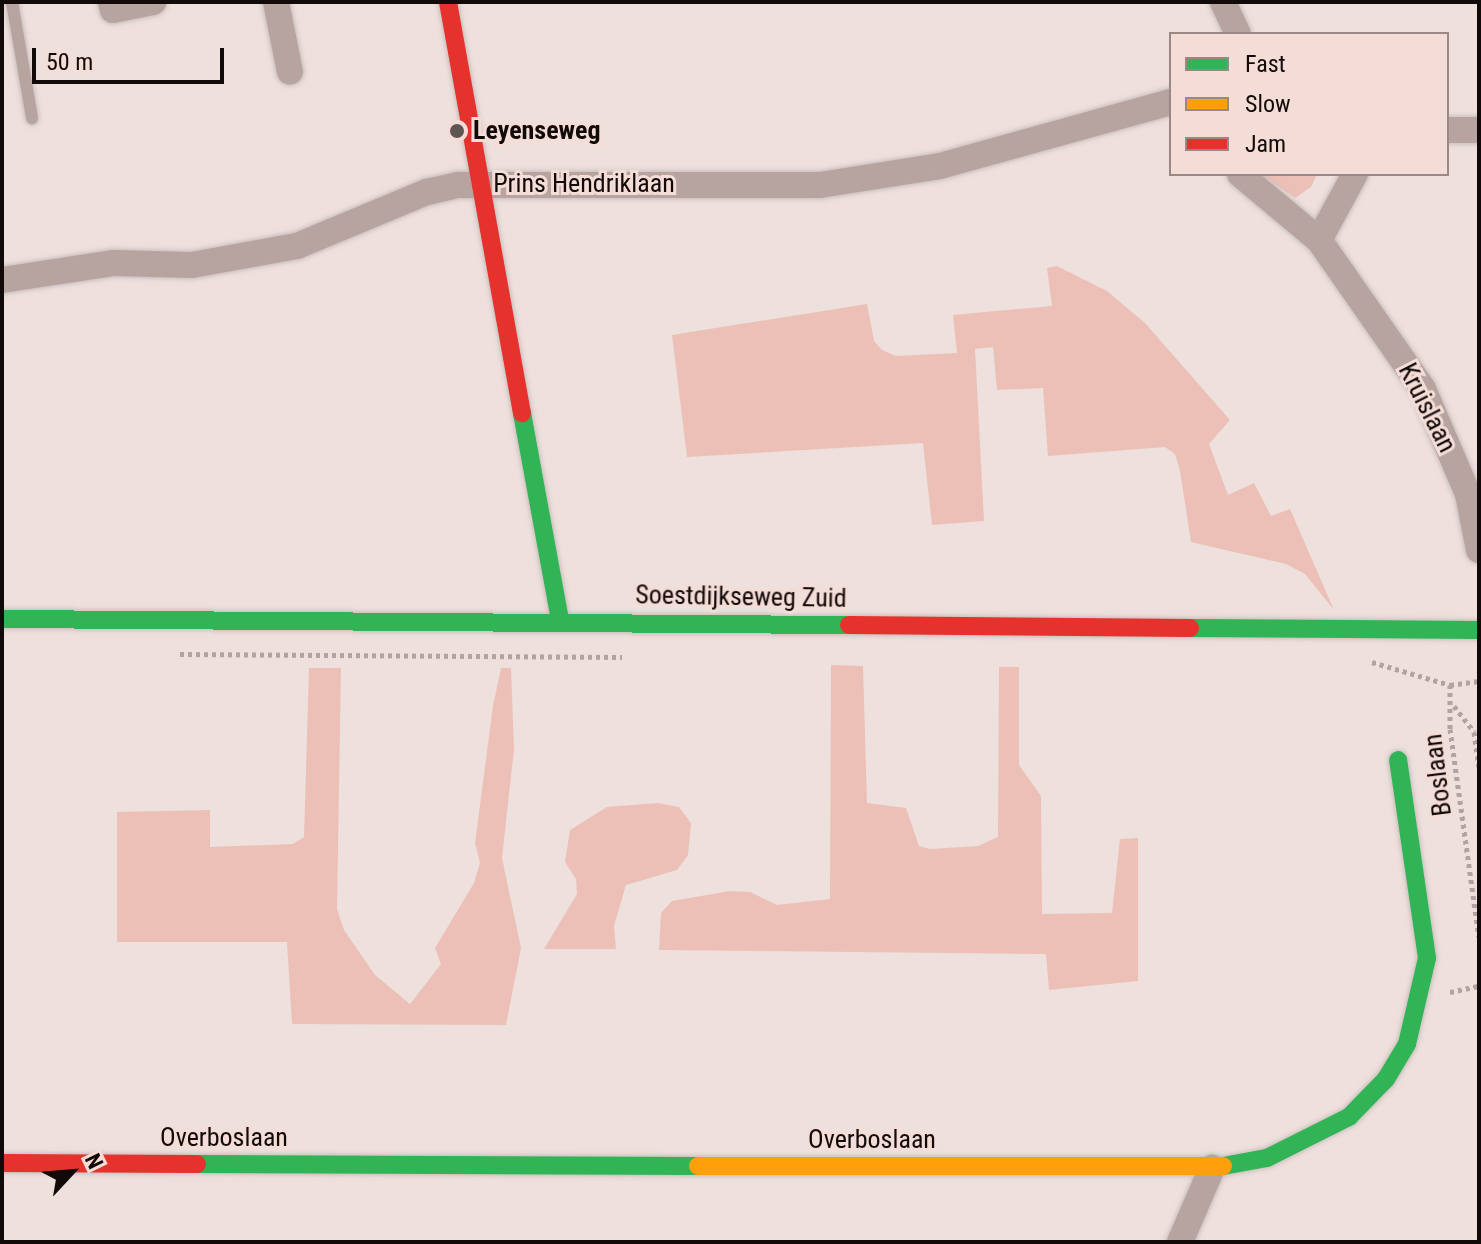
<!DOCTYPE html>
<style>
body{margin:0}
#map{position:relative;width:1481px;height:1244px;overflow:hidden;background:#eee0dd;font-family:"Roboto Condensed",sans-serif}
div>[style]{position:absolute}
.green>*{inset:0;background:#ecc0b6}
.path>*{height:5px;margin-top:-2.5px;transform-origin:0;background:repeating-linear-gradient(90deg,#b1a3a1 0 4px,transparent 0 8px)}
.roads{filter:drop-shadow(0 0 2px #c9bfbd) drop-shadow(0 0 2px #c9bfbd)}
.lane>*{height:12px;margin:-6px;padding:0 6px;transform-origin:6px;border-radius:6px;background:#b7a4a0}
.street>*{height:26px;margin:-13px;padding:0 13px;transform-origin:13px;border-radius:13px;background:#b7a4a0}
.fast>*{height:18px;margin:-9px;padding:0 9px;transform-origin:9px;border-radius:9px;background:#30b455}
.slow>*{height:18px;margin:-9px;padding:0 9px;transform-origin:9px;border-radius:9px;background:#ff9f0a}
.jam>*{height:18px;margin:-9px;padding:0 9px;transform-origin:9px;border-radius:9px;background:#e5322d}
.dots>*{width:22px;height:22px;translate:-50% -50%;box-sizing:border-box;border:4px solid #f4dcd7;border-radius:50%}
span{translate:-50% -50%;white-space:nowrap;text-align:center;line-height:1.15;-webkit-text-stroke:6px #f4dcd7;paint-order:stroke}
.poi-label{font-size:26px;color:#120a09;font-weight:700}
.left{translate:0 -50%;text-align:left}
.street-label{font-size:26px;color:#120a09}
.frame{position:absolute;inset:0;border:4px solid #120a09;pointer-events:none}
.legend{position:absolute;left:1169px;top:32px;width:280px;height:144px;box-sizing:border-box;background:#f4dcd7;border:2px solid #9a8885;margin:0;padding:10px 14px;list-style:none;font-size:24px;color:#120a09}
.legend li{display:flex;align-items:center;gap:16px;height:40px}
.legend b{width:40px;border:2px solid #9a8885}
.north{position:absolute;left:32px;top:1132px;width:80px;height:80px;-webkit-text-stroke:6px #f4dcd7;paint-order:stroke;rotate:64deg;font-size:22px;font-weight:700;line-height:32px;text-align:center;color:#120a09}
.north::after{content:'';display:block;margin:auto;width:28px;height:36px;background:#120a09;clip-path:polygon(50% 0,100% 100%,50% 72%,0 100%)}
.scale{position:absolute;left:32px;top:48px;width:192px;height:36px;box-sizing:border-box;border:4px solid #120a09;border-top:0;padding-left:10px;font-size:24px;line-height:28px;white-space:nowrap;color:#120a09;-webkit-text-stroke:6px #f4dcd7;paint-order:stroke}
</style>
<div id="map">
<div class="green">
<i style="clip-path:polygon(1260px 174px,1317px 174px,1311px 187px,1295px 198px)"></i>
<i style="clip-path:polygon(1057px 266px,1107px 291px,1145px 323px,1230px 420px,1209px 444px,1228px 495px,1254px 483px,1271px 516px,1290px 509px,1334px 610px,1305px 574px,1286px 564px,1191px 542px,1180px 471px,1175px 454px,1165px 447px,1048px 456px,1043px 388px,997px 390px,993px 347px,975px 349px,984px 521px,932px 525px,923px 443px,687px 457px,672px 335px,867px 304px,874px 341px,882px 350px,896px 356px,957px 353px,953px 315px,1052px 306px,1047px 268px)"></i>
<i style="clip-path:polygon(831px 665px,863px 666px,867px 803px,906px 808px,919px 846px,930px 849px,978px 846px,998px 837px,999px 667px,1019px 667px,1019px 765px,1041px 796px,1042px 914px,1112px 913px,1120px 839px,1138px 838px,1138px 981px,1049px 990px,1046px 954px,659px 950px,661px 913px,672px 901px,730px 891px,750px 892px,777px 905px,830px 899px)"></i>
<i style="clip-path:polygon(309px 668px,341px 668px,337px 909px,344px 930px,375px 975px,410px 1004px,441px 964px,435px 948px,474px 883px,480px 863px,475px 843px,493px 706px,501px 668px,511px 668px,514px 749px,502px 858px,521px 948px,506px 1025px,292px 1024px,287px 942px,117px 942px,117px 812px,210px 810px,210px 847px,293px 844px,304px 837px)"></i>
<i style="clip-path:polygon(658px 803px,679px 807px,691px 823px,688px 855px,677px 870px,626px 885px,614px 926px,616px 949px,544px 949px,577px 894px,576px 879px,565px 862px,570px 830px,607px 807px)"></i>
</div>
<div class="path">
<i style="left:180px;top:654px;width:442px;rotate:0.4deg"></i>
<i style="left:1372px;top:662px;width:81px;rotate:16.4deg"></i>
<i style="left:1450px;top:685px;width:29px;rotate:-8deg"></i>
<i style="left:1450px;top:685px;width:44px;rotate:90deg"></i>
<i style="left:1450px;top:729px;width:210px;rotate:82.1deg"></i>
<i style="left:1454px;top:706px;width:33px;rotate:52deg"></i>
<i style="left:1474px;top:732px;width:35px;rotate:82deg"></i>
<i style="left:1450px;top:992px;width:30px;rotate:-12deg"></i>
</div>
<div class="roads">
<div class="lane">
<i style="left:12px;top:2px;width:118px;rotate:80.2deg"></i>
</div>
<div class="street">
<i style="left:111px;top:2px;width:8px;rotate:76deg"></i>
<i style="left:113px;top:10px;width:41px;rotate:-11.3deg"></i>
<i style="left:276px;top:2px;width:71px;rotate:78.7deg"></i>
<i style="left:1223px;top:2px;width:35px;rotate:65deg"></i>
<i style="left:1447px;top:130px;width:32px"></i>
<i style="left:1240px;top:174px;width:103px;rotate:39.9deg"></i>
<i style="left:1319px;top:240px;width:182px;rotate:55.1deg"></i>
<i style="left:1423px;top:389px;width:114px;rotate:66.8deg"></i>
<i style="left:1468px;top:494px;width:57px;rotate:78.9deg"></i>
<i style="left:1319px;top:240px;width:75px;rotate:-61.4deg"></i>
<i style="left:2px;top:280px;width:112px;rotate:-8.7deg"></i>
<i style="left:113px;top:263px;width:79px;rotate:1.5deg"></i>
<i style="left:192px;top:265px;width:107px;rotate:-10.3deg"></i>
<i style="left:297px;top:246px;width:141px;rotate:-22.6deg"></i>
<i style="left:427px;top:192px;width:32px;rotate:-13deg"></i>
<i style="left:458px;top:185px;width:362px"></i>
<i style="left:820px;top:185px;width:121px;rotate:-9deg"></i>
<i style="left:940px;top:166px;width:240px;rotate:-15.5deg"></i>
<i style="left:1180px;top:1242px;width:81px;rotate:-66.6deg"></i>
</div>
<div class="fast">
<i style="left:522px;top:413px;width:211px;rotate:79.6deg"></i>
<i style="left:2px;top:619px;width:847px;rotate:0.41deg"></i>
<i style="left:1190px;top:628px;width:289px;rotate:0.4deg"></i>
<i style="left:197px;top:1164px;width:501px;rotate:0.23deg"></i>
<i style="left:1223px;top:1166px;width:45px;rotate:-10.3deg"></i>
<i style="left:1267px;top:1158px;width:92px;rotate:-26.6deg"></i>
<i style="left:1349px;top:1117px;width:53px;rotate:-45.8deg"></i>
<i style="left:1386px;top:1079px;width:41px;rotate:-59deg"></i>
<i style="left:1407px;top:1044px;width:88px;rotate:-76.9deg"></i>
<i style="left:1427px;top:958px;width:200px;rotate:-98.3deg"></i>
</div>
<div class="slow">
<i style="left:698px;top:1166px;width:525px"></i>
</div>
<div class="jam">
<i style="left:448px;top:2px;width:418px;rotate:79.8deg"></i>
<i style="left:849px;top:625px;width:341px;rotate:0.5deg"></i>
<i style="left:2px;top:1163px;width:195px;rotate:0.3deg"></i>
</div>
</div>
<div class="dots">
<i style="left:457px;top:131px;background:#5f5553"></i>
</div>
<div class="poi-label">
<span class="left" style="left:473px;top:131px">Leyenseweg</span>
</div>
<div class="street-label">
<span style="left:584px;top:184px">Prins Hendriklaan</span>
<span style="left:1427px;top:408px;rotate:63deg">Kruislaan</span>
<span style="left:741px;top:597px;rotate:1deg">Soestdijkseweg Zuid</span>
<span style="left:1438px;top:775px;rotate:-97deg">Boslaan</span>
<span style="left:224px;top:1138px">Overboslaan</span>
<span style="left:872px;top:1140px">Overboslaan</span>
</div>
<div class="frame"></div>
<ul class="legend">
<li><b style="height:10px;background:#30b455"></b>Fast</li>
<li><b style="height:10px;background:#ff9f0a"></b>Slow</li>
<li><b style="height:10px;background:#e5322d"></b>Jam</li>
</ul>
<div class="north">N</div>
<div class="scale">50 m</div>
</div>
